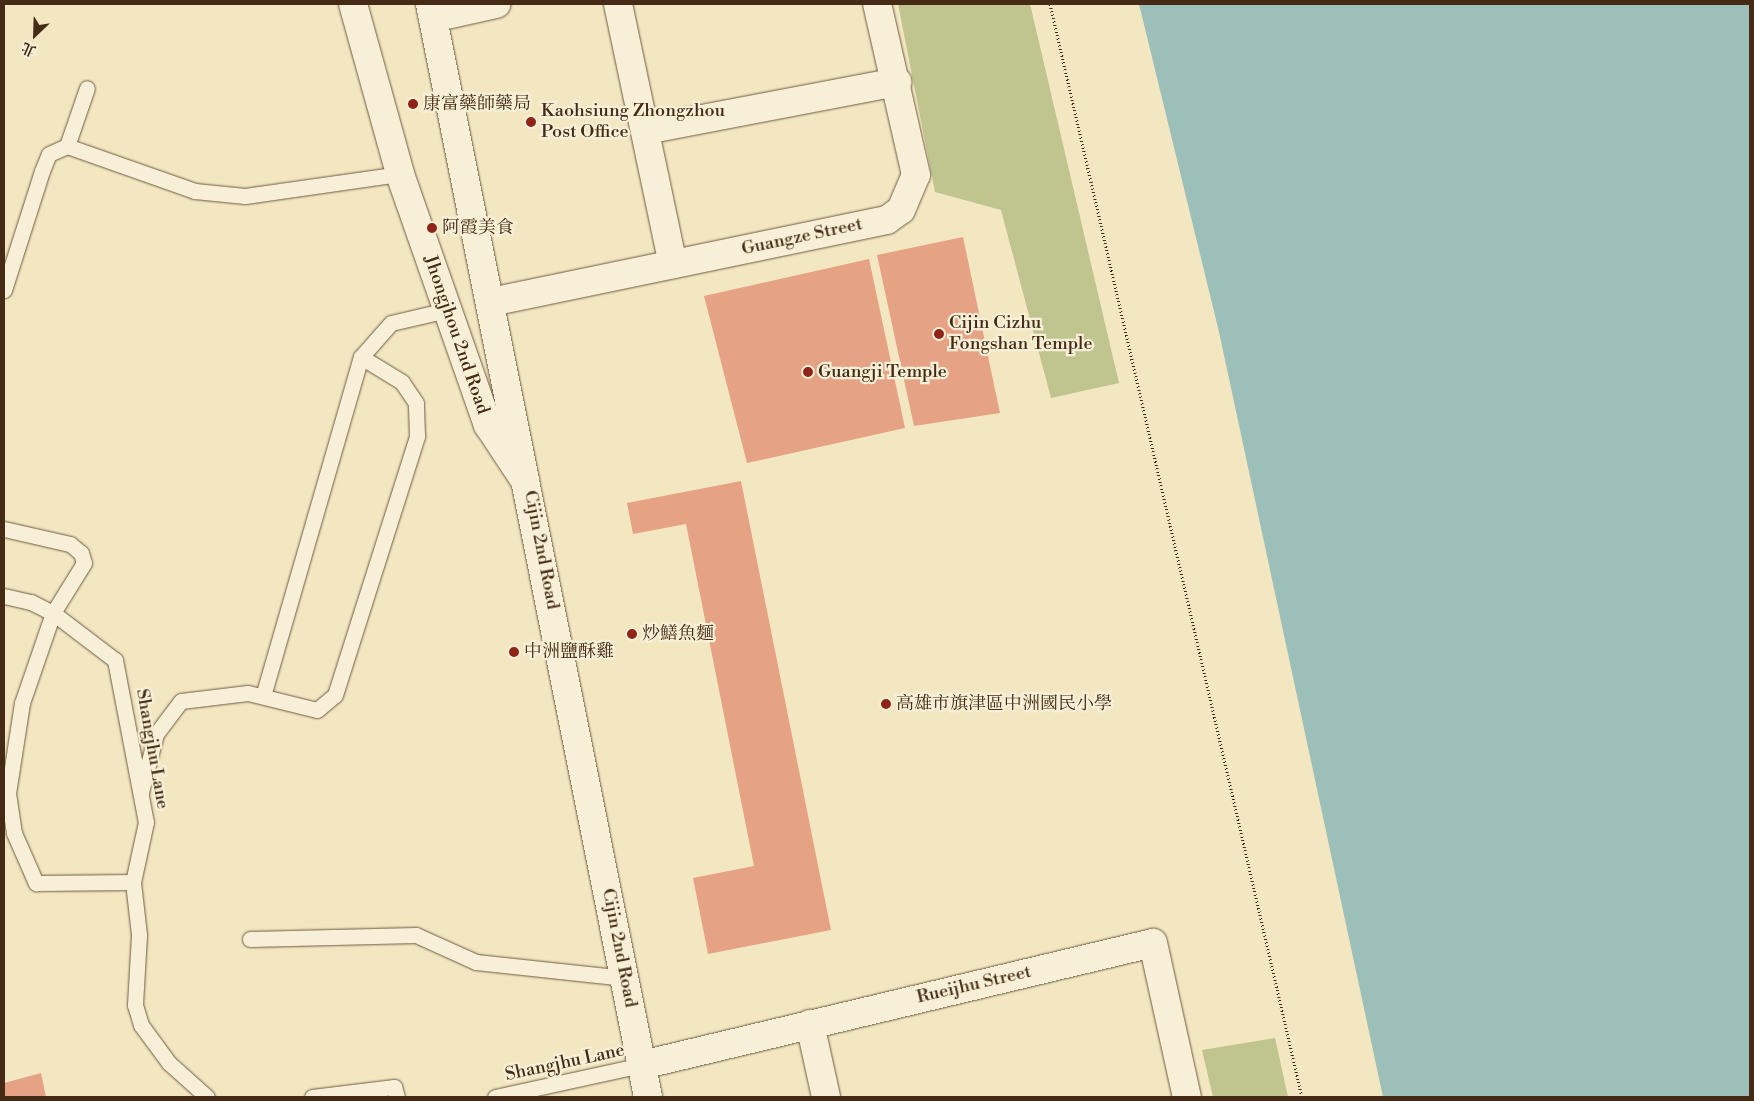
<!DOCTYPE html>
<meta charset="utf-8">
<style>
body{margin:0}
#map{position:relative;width:1754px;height:1101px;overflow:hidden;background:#f3e7c2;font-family:"Libre Bodoni","Noto Serif TC",serif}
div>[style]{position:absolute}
.green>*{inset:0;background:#c0c48f}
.water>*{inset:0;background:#9dbfba}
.building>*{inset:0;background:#e5a284}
.path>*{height:3px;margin-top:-1.5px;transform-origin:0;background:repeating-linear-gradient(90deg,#452b15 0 1px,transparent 0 3.5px)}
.roads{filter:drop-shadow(0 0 1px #705a40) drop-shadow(0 0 1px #705a40)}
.service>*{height:15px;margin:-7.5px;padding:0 7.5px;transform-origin:7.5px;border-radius:7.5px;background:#f7efd7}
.minor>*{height:28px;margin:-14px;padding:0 14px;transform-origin:14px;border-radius:14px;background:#f7efd7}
.tertiary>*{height:28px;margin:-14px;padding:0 14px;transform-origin:14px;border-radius:14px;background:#f7efd7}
.dots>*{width:14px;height:14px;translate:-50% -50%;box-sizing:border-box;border:2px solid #f7efd7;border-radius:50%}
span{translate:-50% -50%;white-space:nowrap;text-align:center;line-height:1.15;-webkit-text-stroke:4.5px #f7efd7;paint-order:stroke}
.poi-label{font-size:18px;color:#452b15}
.left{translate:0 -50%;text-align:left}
.street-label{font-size:18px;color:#452b15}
.frame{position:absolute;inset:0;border:5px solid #452b15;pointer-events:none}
.north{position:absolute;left:10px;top:10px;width:50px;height:50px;-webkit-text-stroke:4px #f7efd7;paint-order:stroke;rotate:204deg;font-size:14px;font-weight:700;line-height:20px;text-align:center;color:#452b15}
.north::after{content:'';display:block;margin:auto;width:18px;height:22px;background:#452b15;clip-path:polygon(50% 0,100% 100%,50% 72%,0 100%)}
</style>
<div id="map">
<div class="green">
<i style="clip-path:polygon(898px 4px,1030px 4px,1119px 383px,1051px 398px,1001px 210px,935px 192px)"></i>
<i style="clip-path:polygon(1275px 1038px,1288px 1097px,1213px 1097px,1202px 1050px)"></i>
</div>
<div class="water">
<i style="clip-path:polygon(1139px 4px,1750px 4px,1750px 1097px,1383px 1097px,1219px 332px)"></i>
</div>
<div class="building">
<i style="clip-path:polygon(963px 237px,1000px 413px,914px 426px,877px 255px)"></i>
<i style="clip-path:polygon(869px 259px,905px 428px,747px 463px,704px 296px)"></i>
<i style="clip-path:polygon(741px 481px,831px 930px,708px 954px,693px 878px,754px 866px,686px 524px,633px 534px,627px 503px)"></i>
<i style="clip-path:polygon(41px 1073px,46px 1097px,4px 1097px,4px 1083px)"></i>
</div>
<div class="path">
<i style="left:1050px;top:4px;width:1122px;rotate:77.02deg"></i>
</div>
<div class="roads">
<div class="service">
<i style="left:67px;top:146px;width:136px;rotate:19.4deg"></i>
<i style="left:195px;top:191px;width:50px;rotate:5.7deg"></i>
<i style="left:245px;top:196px;width:157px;rotate:-8.1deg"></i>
<i style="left:4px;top:290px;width:125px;rotate:-72.3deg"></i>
<i style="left:42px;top:171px;width:18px;rotate:-68deg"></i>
<i style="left:49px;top:154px;width:20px;rotate:-24deg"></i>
<i style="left:67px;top:146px;width:61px;rotate:-71deg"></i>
<i style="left:4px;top:529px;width:68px;rotate:12.8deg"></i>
<i style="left:70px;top:544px;width:14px;rotate:39deg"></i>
<i style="left:81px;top:553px;width:10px;rotate:73deg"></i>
<i style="left:84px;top:563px;width:59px;rotate:121.8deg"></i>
<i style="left:53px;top:613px;width:95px;rotate:109deg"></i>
<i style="left:22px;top:703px;width:91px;rotate:98.8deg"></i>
<i style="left:8px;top:793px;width:40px;rotate:81.5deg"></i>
<i style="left:14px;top:833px;width:55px;rotate:66.3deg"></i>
<i style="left:36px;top:883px;width:97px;rotate:-0.6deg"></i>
<i style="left:4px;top:596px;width:28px;rotate:13deg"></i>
<i style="left:31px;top:602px;width:25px;rotate:27deg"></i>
<i style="left:53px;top:613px;width:78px;rotate:37.2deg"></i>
<i style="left:115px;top:660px;width:165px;rotate:79.2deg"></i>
<i style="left:146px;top:822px;width:61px;rotate:102.2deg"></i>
<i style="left:133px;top:882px;width:53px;rotate:83.5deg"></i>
<i style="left:139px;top:935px;width:70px;rotate:93.3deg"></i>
<i style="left:135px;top:1005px;width:21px;rotate:73deg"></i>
<i style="left:141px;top:1025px;width:47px;rotate:53.6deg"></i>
<i style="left:169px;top:1063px;width:51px;rotate:41.8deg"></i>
<i style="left:263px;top:696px;width:353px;rotate:-73.9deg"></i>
<i style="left:361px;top:357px;width:45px;rotate:-48.6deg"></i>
<i style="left:391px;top:323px;width:57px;rotate:-13.1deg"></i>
<i style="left:141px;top:792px;width:60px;rotate:-75.5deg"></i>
<i style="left:156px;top:734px;width:41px;rotate:-52.9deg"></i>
<i style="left:181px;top:701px;width:67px;rotate:-6.8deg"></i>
<i style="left:248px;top:693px;width:71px;rotate:13.8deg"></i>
<i style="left:317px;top:710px;width:23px;rotate:-40deg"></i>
<i style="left:335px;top:695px;width:272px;rotate:-72.4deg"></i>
<i style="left:417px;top:436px;width:33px;rotate:-92deg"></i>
<i style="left:416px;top:403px;width:25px;rotate:-124deg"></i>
<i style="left:402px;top:382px;width:48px;rotate:-148.6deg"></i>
<i style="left:250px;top:939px;width:166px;rotate:-1.4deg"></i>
<i style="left:416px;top:935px;width:66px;rotate:24.2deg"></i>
<i style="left:476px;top:962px;width:150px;rotate:6.1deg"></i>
<i style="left:312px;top:1097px;width:83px;rotate:-7deg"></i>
<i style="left:394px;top:1087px;width:10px;rotate:73deg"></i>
<i style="left:495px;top:1097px;width:150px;rotate:-12.3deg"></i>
</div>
<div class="minor">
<i style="left:353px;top:4px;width:176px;rotate:74.5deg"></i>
<i style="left:400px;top:174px;width:266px;rotate:70.7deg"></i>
<i style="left:488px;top:425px;width:67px;rotate:56.5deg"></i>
<i style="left:618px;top:4px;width:266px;rotate:78.1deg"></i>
<i style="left:433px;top:18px;width:65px;rotate:-12.5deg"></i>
<i style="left:645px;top:130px;width:257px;rotate:-10.8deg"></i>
<i style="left:491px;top:302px;width:404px;rotate:-11.7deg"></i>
<i style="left:887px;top:220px;width:17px;rotate:-36deg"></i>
<i style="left:901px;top:210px;width:38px;rotate:-67deg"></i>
<i style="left:916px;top:175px;width:175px;rotate:-102.8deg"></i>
<i style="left:810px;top:1024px;width:75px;rotate:77.6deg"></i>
<i style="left:642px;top:1065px;width:525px;rotate:-13.43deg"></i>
<i style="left:1153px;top:943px;width:158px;rotate:77.6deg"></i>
</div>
<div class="tertiary">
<i style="left:430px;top:4px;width:1115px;rotate:78.72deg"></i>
</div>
</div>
<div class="dots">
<i style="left:413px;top:104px;background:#8f2418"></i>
<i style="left:531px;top:122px;background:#8f2418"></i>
<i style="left:432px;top:228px;background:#8f2418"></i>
<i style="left:939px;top:334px;background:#8f2418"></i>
<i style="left:808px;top:372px;background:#8f2418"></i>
<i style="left:632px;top:634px;background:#8f2418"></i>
<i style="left:514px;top:652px;background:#8f2418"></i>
<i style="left:886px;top:704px;background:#8f2418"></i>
</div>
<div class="poi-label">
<span class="left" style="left:423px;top:104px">康富藥師藥局</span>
<span class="left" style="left:541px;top:122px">Kaohsiung Zhongzhou<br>Post Office</span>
<span class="left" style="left:442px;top:228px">阿霞美食</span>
<span class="left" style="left:949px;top:334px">Cijin Cizhu<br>Fongshan Temple</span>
<span class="left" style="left:818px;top:372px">Guangji Temple</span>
<span class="left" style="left:642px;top:634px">炒鱔魚麵</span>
<span class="left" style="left:524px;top:652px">中洲鹽酥雞</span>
<span class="left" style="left:896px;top:704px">高雄市旗津區中洲國民小學</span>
</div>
<div class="street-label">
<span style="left:802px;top:237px;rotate:-12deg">Guangze Street</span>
<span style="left:456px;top:335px;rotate:71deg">Jhongjhou 2nd Road</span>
<span style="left:541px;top:550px;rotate:79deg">Cijin 2nd Road</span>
<span style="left:152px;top:749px;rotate:80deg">Shangjhu Lane</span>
<span style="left:619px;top:948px;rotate:79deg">Cijin 2nd Road</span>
<span style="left:974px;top:985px;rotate:-13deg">Rueijhu Street</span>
<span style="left:565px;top:1063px;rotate:-12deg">Shangjhu Lane</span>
</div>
<div class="frame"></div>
<div class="north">北</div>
</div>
